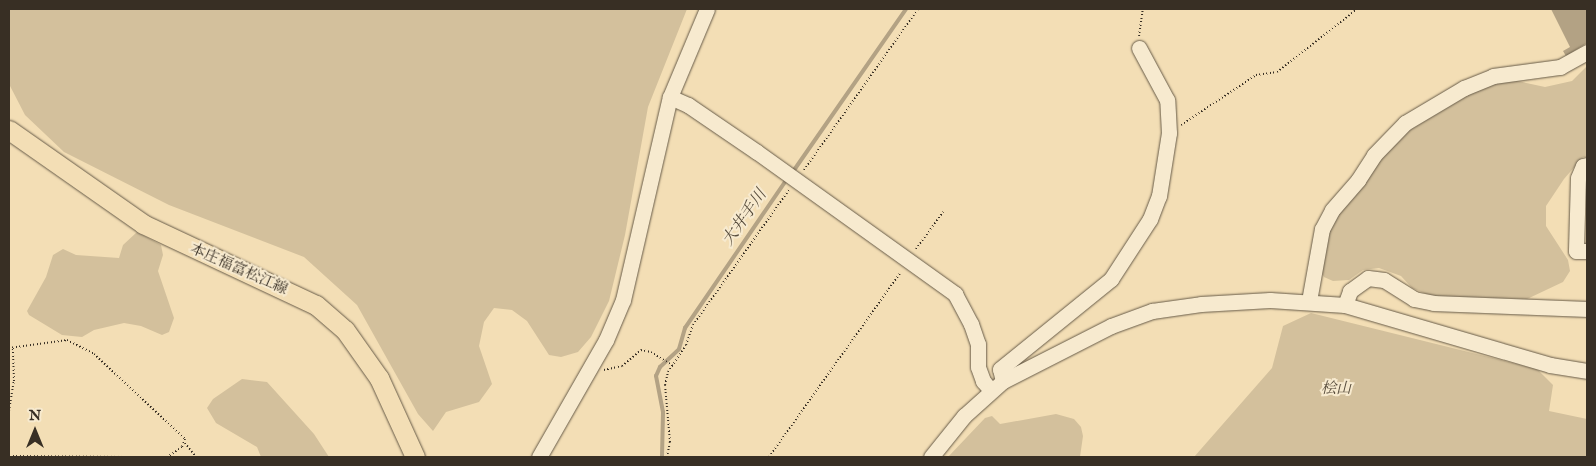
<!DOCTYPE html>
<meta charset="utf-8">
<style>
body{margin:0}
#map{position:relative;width:1596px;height:466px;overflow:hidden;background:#f3deb5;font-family:"IM FELL English","Noto Serif JP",serif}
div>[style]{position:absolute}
.green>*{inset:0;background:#d3c09c}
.water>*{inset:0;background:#b3a284}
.stream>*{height:4px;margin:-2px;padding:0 2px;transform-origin:2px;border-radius:2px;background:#b3a284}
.path>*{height:2px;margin-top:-1px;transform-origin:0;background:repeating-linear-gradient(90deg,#382f24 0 1px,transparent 0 3.5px)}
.roads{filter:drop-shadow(0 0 1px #675b48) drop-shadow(0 0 1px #675b48)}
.minor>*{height:15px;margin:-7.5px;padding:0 7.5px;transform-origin:7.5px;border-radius:7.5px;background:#f7eacf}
.major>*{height:19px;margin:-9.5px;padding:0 9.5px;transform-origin:9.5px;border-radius:9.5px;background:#f3deb5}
span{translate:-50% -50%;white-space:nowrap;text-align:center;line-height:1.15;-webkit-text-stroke:4px #f7eacf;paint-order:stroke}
.street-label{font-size:15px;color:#382f24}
.park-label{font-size:15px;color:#574c3c;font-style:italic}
.water-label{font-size:16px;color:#574c3c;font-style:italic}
.frame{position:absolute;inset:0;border:10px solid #382f24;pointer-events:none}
.north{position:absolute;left:10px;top:406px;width:50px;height:50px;-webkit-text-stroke:4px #f7eacf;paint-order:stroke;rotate:0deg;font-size:14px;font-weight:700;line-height:20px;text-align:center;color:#382f24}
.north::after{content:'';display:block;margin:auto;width:18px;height:22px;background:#382f24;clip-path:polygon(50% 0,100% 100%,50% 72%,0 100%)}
</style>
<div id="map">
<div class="green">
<i style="clip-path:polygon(9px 9px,687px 9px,648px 107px,625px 235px,609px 301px,591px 337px,578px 352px,561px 357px,549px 355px,527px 321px,512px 310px,494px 308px,484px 322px,479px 346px,492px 384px,479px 402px,446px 412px,433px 431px,418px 414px,357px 305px,304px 257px,169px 205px,64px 152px,25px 115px,9px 84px)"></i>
<i style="clip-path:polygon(1587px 66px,1587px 157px,1583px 157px,1564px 179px,1546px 206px,1546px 226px,1568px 260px,1570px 271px,1563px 282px,1527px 299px,1431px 296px,1412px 288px,1401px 276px,1379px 268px,1363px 270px,1349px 280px,1333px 281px,1324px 277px,1319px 268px,1330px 228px,1340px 210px,1378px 160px,1410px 130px,1482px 87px,1504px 78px,1545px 87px,1572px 81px)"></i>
<i style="clip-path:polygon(137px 232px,161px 245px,163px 255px,158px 271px,174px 318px,169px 332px,162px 335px,141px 326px,124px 323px,94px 330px,82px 337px,62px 335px,29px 315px,27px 311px,46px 277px,53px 255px,63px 249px,76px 255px,119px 258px,123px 245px)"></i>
<i style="clip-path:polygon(1311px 313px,1537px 369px,1553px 385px,1549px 411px,1587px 419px,1587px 457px,1194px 457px,1272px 368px,1283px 326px)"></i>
<i style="clip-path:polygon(242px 379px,267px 382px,314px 434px,329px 457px,261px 457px,257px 447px,216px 423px,207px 408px,213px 399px)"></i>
<i style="clip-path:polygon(1056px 414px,1074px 419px,1081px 427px,1083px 436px,1080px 457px,948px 457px,985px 418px,992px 416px,1000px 424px)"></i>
</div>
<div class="water">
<i style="clip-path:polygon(1551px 9px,1587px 9px,1587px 43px,1566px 56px,1563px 51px,1570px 47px)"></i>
</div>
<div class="stream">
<i style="left:792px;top:173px;width:200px;rotate:-55.2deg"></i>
<i style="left:662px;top:457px;width:45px;rotate:-88.7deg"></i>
<i style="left:663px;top:412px;width:37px;rotate:-101deg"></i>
<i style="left:656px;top:376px;width:10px;rotate:-66deg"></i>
<i style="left:660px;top:367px;width:26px;rotate:-43deg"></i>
<i style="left:679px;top:349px;width:22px;rotate:-74deg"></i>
<i style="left:685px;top:328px;width:181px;rotate:-55.6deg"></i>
</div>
<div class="path">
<i style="left:1139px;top:36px;width:27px;rotate:-82deg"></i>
<i style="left:1181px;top:125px;width:90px;rotate:-33.7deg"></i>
<i style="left:1256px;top:75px;width:21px;rotate:-8deg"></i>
<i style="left:1277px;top:72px;width:102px;rotate:-38.2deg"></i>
<i style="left:804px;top:170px;width:197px;rotate:-54.7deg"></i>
<i style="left:916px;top:249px;width:46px;rotate:-53.9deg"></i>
<i style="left:9px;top:348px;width:59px;rotate:-7.9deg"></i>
<i style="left:67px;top:340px;width:30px;rotate:27deg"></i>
<i style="left:94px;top:354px;width:125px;rotate:43deg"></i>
<i style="left:185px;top:439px;width:9px;rotate:111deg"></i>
<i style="left:182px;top:447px;width:18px;rotate:146deg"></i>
<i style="left:604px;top:370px;width:18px;rotate:-13deg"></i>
<i style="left:622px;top:366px;width:25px;rotate:-40deg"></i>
<i style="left:641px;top:350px;width:10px;rotate:11deg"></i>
<i style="left:651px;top:352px;width:25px;rotate:32deg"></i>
<i style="left:9px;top:411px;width:30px;rotate:-81deg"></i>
<i style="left:14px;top:381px;width:34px;rotate:-92deg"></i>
<i style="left:185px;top:443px;width:18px;rotate:52deg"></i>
<i style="left:9px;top:456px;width:115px;rotate:0.5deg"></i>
<i style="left:667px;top:457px;width:15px;rotate:-79deg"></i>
<i style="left:670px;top:442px;width:57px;rotate:-95deg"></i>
<i style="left:665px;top:385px;width:13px;rotate:-77deg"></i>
<i style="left:668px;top:372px;width:32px;rotate:-56deg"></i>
<i style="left:686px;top:345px;width:21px;rotate:-71deg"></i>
<i style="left:693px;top:325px;width:166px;rotate:-54.6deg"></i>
<i style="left:769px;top:457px;width:227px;rotate:-54.5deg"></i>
</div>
<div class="roads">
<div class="minor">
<i style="left:670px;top:97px;width:20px;rotate:24deg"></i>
<i style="left:688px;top:105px;width:83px;rotate:34.3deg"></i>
<i style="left:757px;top:152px;width:244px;rotate:35.6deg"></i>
<i style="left:955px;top:294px;width:34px;rotate:62deg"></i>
<i style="left:971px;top:324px;width:21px;rotate:71deg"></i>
<i style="left:978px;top:344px;width:23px;rotate:90deg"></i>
<i style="left:978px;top:367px;width:15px;rotate:70deg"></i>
<i style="left:983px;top:381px;width:11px;rotate:49deg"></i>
<i style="left:1587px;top:165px;width:4px;rotate:166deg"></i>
<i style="left:1583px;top:166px;width:13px;rotate:113deg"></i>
<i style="left:1578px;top:178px;width:73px;rotate:91.6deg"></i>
<i style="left:1576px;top:251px;width:11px"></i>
<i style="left:1309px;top:301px;width:73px;rotate:-79.8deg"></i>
<i style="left:1322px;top:229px;width:21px;rotate:-62deg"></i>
<i style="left:1332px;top:210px;width:40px;rotate:-49deg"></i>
<i style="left:1358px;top:180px;width:30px;rotate:-57deg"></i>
<i style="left:1374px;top:155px;width:45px;rotate:-45.9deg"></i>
<i style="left:1405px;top:123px;width:69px;rotate:-30.7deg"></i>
<i style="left:1464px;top:88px;width:31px;rotate:-22deg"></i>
<i style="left:1493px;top:76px;width:68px;rotate:-7.7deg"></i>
<i style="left:1560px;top:67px;width:31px;rotate:-29deg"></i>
<i style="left:1345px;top:305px;width:15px;rotate:-70deg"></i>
<i style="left:1350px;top:291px;width:22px;rotate:-36deg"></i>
<i style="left:1368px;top:278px;width:16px;rotate:7deg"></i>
<i style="left:1384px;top:280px;width:36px;rotate:32deg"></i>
<i style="left:1414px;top:299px;width:20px;rotate:11deg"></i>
<i style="left:1434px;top:303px;width:153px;rotate:2.2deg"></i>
<i style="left:1003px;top:381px;width:12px;rotate:-104deg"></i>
<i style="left:1000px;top:369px;width:143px;rotate:-39deg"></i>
<i style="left:1111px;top:279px;width:72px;rotate:-57deg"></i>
<i style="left:1150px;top:219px;width:25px;rotate:-69deg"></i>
<i style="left:1159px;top:196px;width:64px;rotate:-81deg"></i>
<i style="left:1169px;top:133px;width:33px;rotate:-93deg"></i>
<i style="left:1167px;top:100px;width:59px;rotate:-118.3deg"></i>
<i style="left:539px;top:457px;width:135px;rotate:-60.2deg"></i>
<i style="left:606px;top:340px;width:43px;rotate:-67deg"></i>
<i style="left:623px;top:300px;width:208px;rotate:-77deg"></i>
<i style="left:670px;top:97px;width:95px;rotate:-67.2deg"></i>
<i style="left:931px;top:457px;width:53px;rotate:-51.2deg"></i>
<i style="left:964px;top:416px;width:52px;rotate:-41.9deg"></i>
<i style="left:1003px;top:381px;width:121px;rotate:-27deg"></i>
<i style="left:1111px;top:326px;width:44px;rotate:-20.1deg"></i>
<i style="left:1152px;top:311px;width:49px;rotate:-8.1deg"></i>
<i style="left:1201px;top:304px;width:69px;rotate:-3.3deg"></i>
<i style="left:1270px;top:300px;width:75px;rotate:3.8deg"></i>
<i style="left:1345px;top:305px;width:214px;rotate:16.3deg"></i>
<i style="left:1550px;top:365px;width:37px;rotate:9deg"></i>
</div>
<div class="major">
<i style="left:9px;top:130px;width:164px;rotate:35deg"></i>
<i style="left:143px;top:224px;width:191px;rotate:25.1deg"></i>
<i style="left:316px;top:305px;width:38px;rotate:41deg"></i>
<i style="left:345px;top:330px;width:59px;rotate:54.7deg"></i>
<i style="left:379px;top:378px;width:87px;rotate:65.5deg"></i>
</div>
</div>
<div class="street-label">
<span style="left:239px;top:269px;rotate:24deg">本庄福富松江線</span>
</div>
<div class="park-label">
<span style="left:1336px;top:389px">桧山</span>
</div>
<div class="water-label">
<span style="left:745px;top:218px;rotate:-55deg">大井手川</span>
</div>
<div class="frame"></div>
<div class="north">N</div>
</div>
